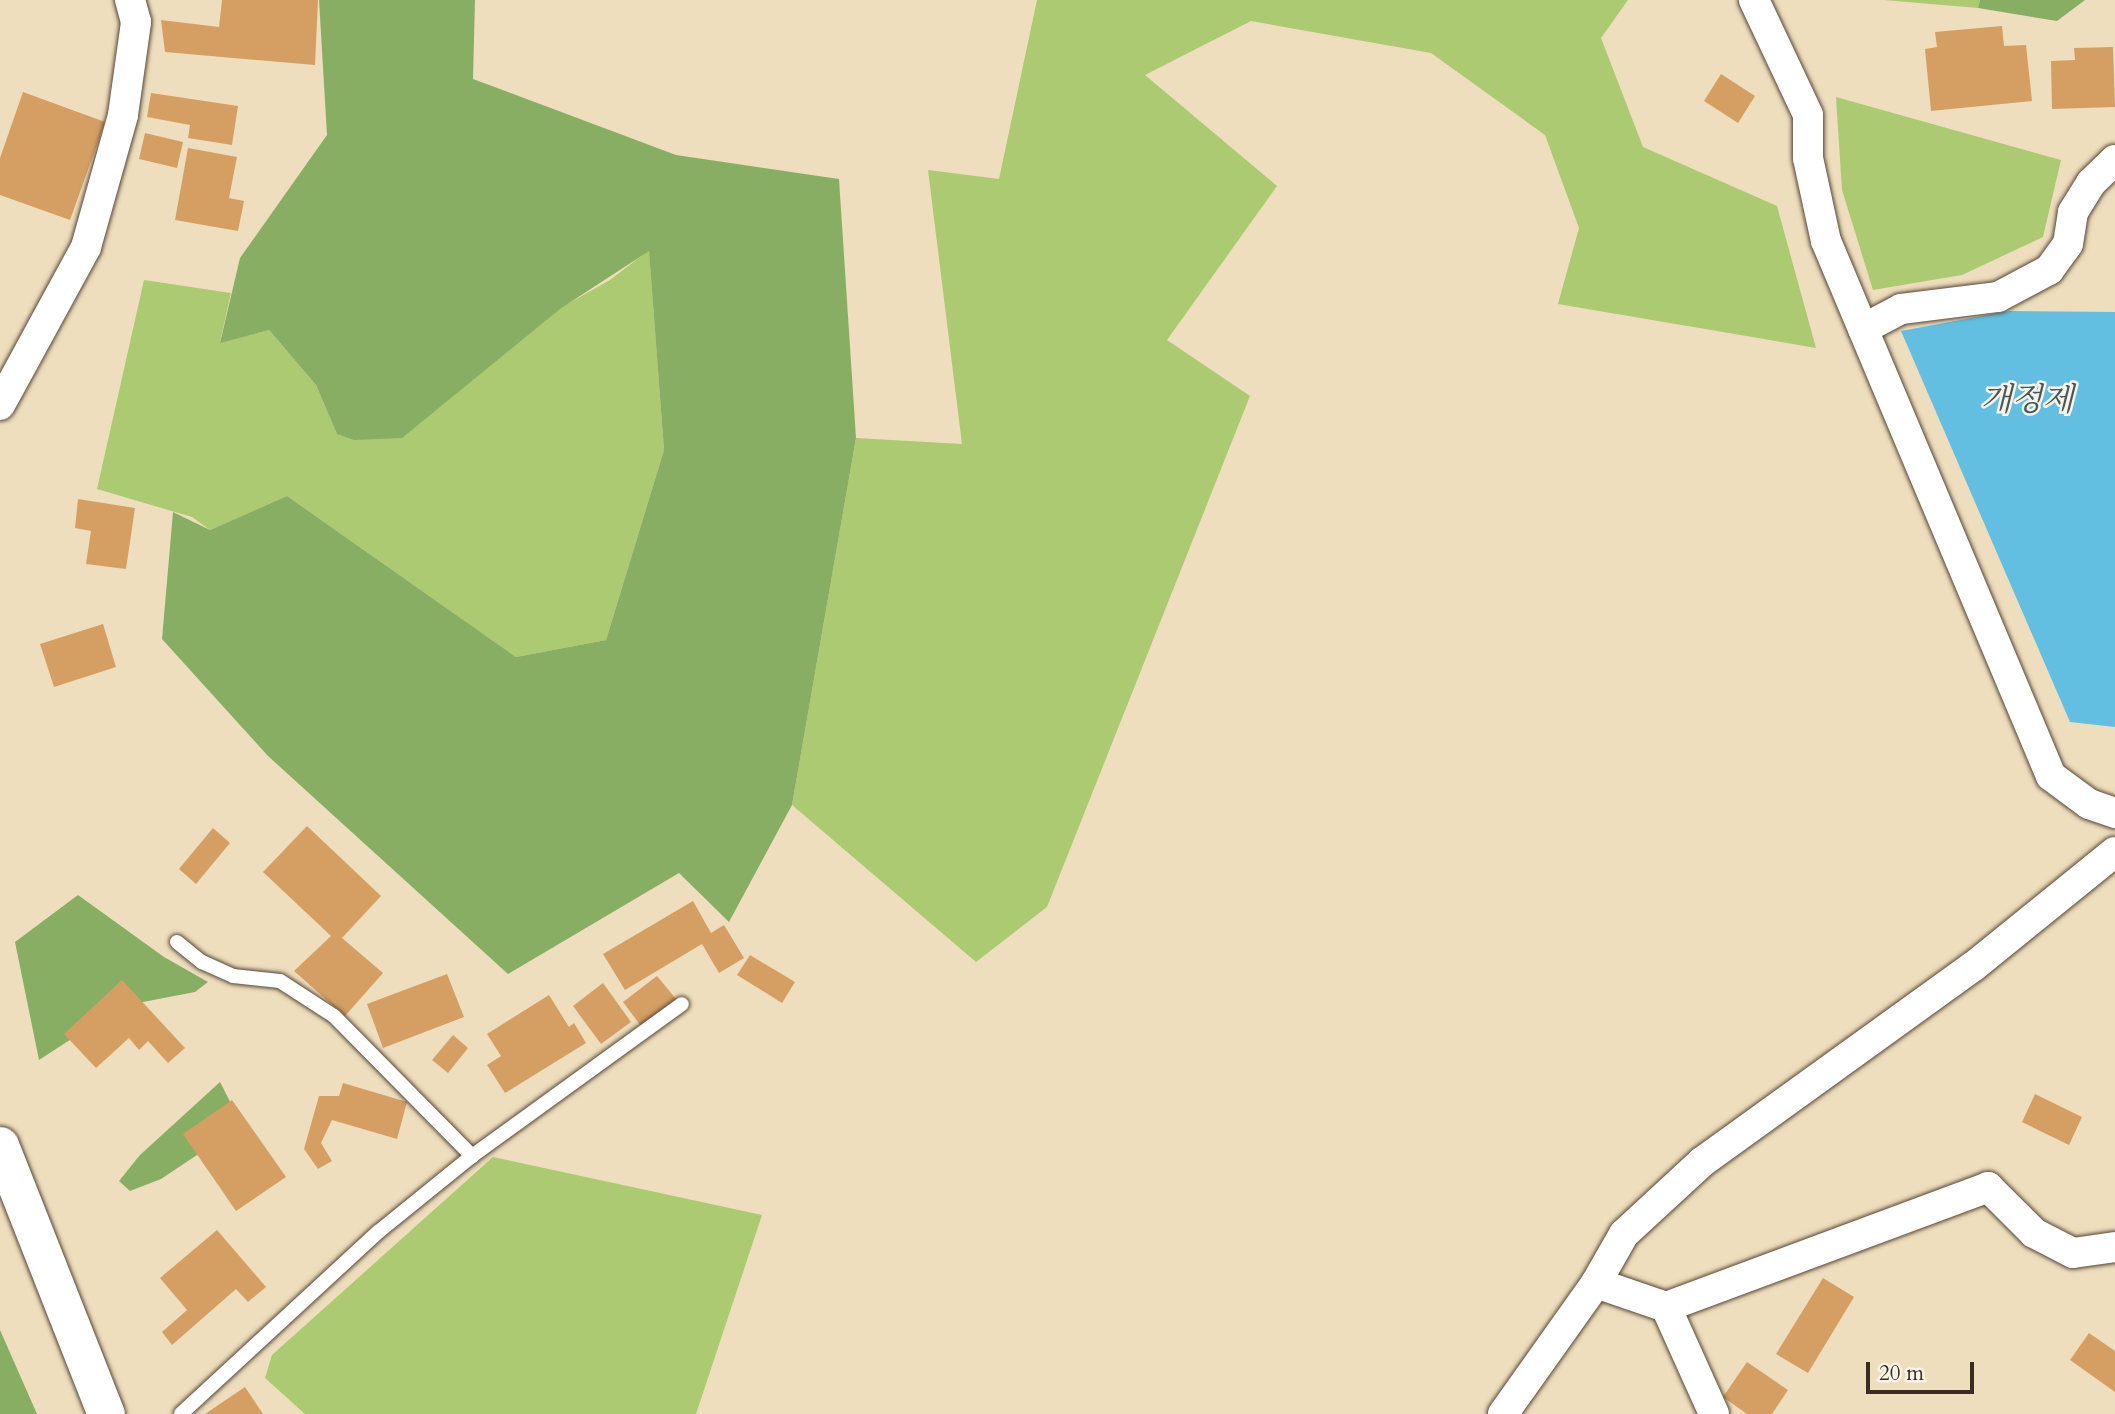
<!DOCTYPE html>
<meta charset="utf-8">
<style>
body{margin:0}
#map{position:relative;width:2115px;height:1414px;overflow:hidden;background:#eedebd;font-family:Cardo,"Noto Serif KR",serif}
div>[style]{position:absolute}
.green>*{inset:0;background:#abca72}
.forest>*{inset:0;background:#88ae64}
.water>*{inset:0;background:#63bfe1}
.building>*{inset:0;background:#d59f63}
.roads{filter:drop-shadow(0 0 2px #564536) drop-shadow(0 0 2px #564536)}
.service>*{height:14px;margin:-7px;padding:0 7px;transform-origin:7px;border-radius:7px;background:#fff}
.minor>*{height:30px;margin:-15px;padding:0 15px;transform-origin:15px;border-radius:15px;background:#fff}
.tertiary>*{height:37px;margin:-18.5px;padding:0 18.5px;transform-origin:18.5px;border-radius:18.5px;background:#fff}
span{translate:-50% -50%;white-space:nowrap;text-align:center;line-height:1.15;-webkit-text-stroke:5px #f7f3e8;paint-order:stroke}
.water-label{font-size:32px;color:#475758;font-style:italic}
.scale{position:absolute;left:1866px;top:1362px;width:108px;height:32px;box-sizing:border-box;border:4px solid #3b2a1e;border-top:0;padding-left:9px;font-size:21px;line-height:24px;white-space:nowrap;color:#3b2a1e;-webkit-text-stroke:5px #f7f3e8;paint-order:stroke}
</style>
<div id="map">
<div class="green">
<i style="clip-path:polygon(1037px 0,1628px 0,1601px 38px,1643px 147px,1777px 206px,1816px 348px,1558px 304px,1579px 228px,1545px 135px,1431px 53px,1251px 21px,1145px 75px,1277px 186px,1167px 340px,1250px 396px,1047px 907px,976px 962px,792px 805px,856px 438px,962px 444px,928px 170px,999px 179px)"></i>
<i style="clip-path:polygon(1884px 0,1980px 0,1978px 8px)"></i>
<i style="clip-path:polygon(1836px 97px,2061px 160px,2043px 237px,1962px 275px,1873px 290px,1842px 190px)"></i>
<i style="clip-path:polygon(649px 250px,664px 450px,606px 640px,516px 657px,287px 496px,210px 530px,192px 517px,97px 489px,144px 280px,231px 293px,220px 342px,269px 330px,316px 385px,337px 434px,610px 280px)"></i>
<i style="clip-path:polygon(493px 1157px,762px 1215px,696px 1414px,305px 1414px,265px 1378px,272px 1355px)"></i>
</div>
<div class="forest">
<i style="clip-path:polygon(319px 0,475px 0,473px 79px,676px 155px,839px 179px,856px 438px,792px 805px,729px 922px,679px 873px,508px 974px,268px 756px,162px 639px,173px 512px,210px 530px,287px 496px,516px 657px,606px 640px,664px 450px,649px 251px,560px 309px,402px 438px,354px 440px,337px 434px,316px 385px,269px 330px,220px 343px,240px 258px,327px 135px)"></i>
<i style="clip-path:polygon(1980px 0,2085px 0,2057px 21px,1978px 8px)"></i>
<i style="clip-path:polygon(78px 895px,164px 957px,208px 982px,195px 992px,122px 1006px,39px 1060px,15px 942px)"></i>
<i style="clip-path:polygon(220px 1082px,239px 1119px,224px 1137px,161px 1179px,130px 1191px,119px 1181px,140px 1155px)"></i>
<i style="clip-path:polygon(0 1330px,37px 1414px,0 1414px)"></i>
</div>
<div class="water">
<i style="clip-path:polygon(2009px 311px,2115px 312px,2115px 727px,2070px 722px,1901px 331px)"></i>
</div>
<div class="building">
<i style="clip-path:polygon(222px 0,318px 0,315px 65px,165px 52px,161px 20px,219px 27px)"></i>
<i style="clip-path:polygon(2002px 26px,2004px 46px,2026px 45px,2032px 101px,1931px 111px,1925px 49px,1937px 47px,1935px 32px)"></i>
<i style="clip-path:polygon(2113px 47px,2115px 107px,2052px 109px,2051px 61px,2075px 60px,2074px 48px)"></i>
<i style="clip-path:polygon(1721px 74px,1755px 96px,1738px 123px,1704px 101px)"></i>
<i style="clip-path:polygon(23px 92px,105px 122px,70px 220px,0 195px,0 158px)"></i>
<i style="clip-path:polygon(151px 93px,238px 106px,232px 145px,188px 138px,190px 125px,147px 117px)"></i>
<i style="clip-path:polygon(145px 133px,183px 142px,177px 168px,139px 159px)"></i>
<i style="clip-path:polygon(188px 148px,237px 157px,229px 198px,244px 201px,238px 231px,175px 220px)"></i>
<i style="clip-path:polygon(78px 499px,135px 508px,126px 569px,86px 564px,91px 531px,75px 528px)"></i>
<i style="clip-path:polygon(103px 624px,116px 667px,54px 687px,40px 644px)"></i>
<i style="clip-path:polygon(307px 826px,381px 896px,342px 938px,383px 973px,345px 1016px,294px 971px,331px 936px,263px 872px)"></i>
<i style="clip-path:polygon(213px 828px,230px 843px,196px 884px,179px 869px)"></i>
<i style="clip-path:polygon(693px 901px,711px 933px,724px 925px,744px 958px,719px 973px,702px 944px,625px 990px,603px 954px)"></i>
<i style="clip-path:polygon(750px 955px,795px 982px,782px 1003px,737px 975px)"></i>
<i style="clip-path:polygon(447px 974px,464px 1017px,383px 1048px,367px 1004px)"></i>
<i style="clip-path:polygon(657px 976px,676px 999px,641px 1026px,623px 1002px)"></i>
<i style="clip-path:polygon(122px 980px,185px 1048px,168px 1063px,148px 1041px,139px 1050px,129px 1038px,96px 1068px,64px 1034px)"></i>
<i style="clip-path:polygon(603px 983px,631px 1022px,601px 1044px,573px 1006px)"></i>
<i style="clip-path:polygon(549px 995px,569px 1027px,574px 1023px,586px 1043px,505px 1093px,487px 1065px,501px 1056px,487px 1034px)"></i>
<i style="clip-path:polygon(453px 1035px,468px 1048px,448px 1073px,432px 1060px)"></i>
<i style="clip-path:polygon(343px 1083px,407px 1102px,397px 1139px,332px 1120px,321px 1143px,332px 1161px,318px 1169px,304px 1149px,319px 1096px,339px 1096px)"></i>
<i style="clip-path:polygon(2035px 1094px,2082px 1117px,2069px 1145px,2022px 1122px)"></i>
<i style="clip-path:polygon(232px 1100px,286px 1177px,236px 1211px,183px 1134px)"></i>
<i style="clip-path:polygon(217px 1230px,266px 1287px,248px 1302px,236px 1289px,172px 1345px,162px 1332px,187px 1310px,160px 1278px)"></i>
<i style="clip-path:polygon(1823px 1278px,1854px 1297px,1808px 1373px,1776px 1354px)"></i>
<i style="clip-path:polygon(2089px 1333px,2115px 1351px,2115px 1392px,2070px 1360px)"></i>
<i style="clip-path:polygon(1747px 1362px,1788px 1390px,1772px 1414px,1747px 1414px,1723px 1397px)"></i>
<i style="clip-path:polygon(245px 1387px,263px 1414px,205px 1414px)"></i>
</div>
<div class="roads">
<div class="service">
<i style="left:177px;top:942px;width:32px;rotate:39deg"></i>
<i style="left:202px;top:962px;width:34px;rotate:24deg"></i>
<i style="left:233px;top:976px;width:47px;rotate:6.1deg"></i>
<i style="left:280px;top:981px;width:64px;rotate:32.9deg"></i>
<i style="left:334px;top:1016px;width:197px;rotate:45.4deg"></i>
<i style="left:472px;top:1156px;width:121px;rotate:141deg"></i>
<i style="left:378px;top:1232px;width:268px;rotate:137.3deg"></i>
<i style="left:472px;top:1156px;width:259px;rotate:-35.9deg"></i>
</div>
<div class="minor">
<i style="left:1754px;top:0;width:127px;rotate:64.8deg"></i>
<i style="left:1808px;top:115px;width:43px;rotate:90deg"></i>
<i style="left:1808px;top:158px;width:85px;rotate:77.8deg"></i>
<i style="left:1826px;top:241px;width:580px;rotate:67.19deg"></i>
<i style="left:2051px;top:776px;width:47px;rotate:36.4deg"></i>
<i style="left:2089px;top:804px;width:28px;rotate:19deg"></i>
<i style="left:1863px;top:329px;width:43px;rotate:-27.8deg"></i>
<i style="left:1901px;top:309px;width:98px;rotate:-7.1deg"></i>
<i style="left:1998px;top:297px;width:58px;rotate:-27.9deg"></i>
<i style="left:2049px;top:270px;width:32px;rotate:-54deg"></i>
<i style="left:2068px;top:244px;width:32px;rotate:-81deg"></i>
<i style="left:2073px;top:212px;width:34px;rotate:-58deg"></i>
<i style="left:2091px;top:183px;width:33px;rotate:-44deg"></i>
<i style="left:0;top:405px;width:180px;rotate:-61.4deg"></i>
<i style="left:86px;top:247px;width:137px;rotate:-74.3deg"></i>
<i style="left:123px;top:115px;width:94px;rotate:-82deg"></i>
<i style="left:136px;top:22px;width:23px;rotate:-105deg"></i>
<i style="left:1596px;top:1283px;width:56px;rotate:-60.3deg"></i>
<i style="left:1624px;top:1234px;width:106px;rotate:-42.7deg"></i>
<i style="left:1702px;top:1162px;width:335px;rotate:-35.8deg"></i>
<i style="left:1974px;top:966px;width:181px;rotate:-39deg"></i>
<i style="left:1666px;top:1307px;width:344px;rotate:-20.4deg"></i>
<i style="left:1988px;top:1187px;width:65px;rotate:45deg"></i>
<i style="left:2034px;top:1233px;width:44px;rotate:27.1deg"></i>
<i style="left:2073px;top:1253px;width:42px;rotate:-8.1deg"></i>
<i style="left:1503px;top:1414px;width:161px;rotate:-54.6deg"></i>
<i style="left:1596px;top:1283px;width:74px;rotate:18.9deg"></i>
<i style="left:1666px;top:1307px;width:117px;rotate:65.8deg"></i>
</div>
<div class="tertiary">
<i style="left:0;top:1145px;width:289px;rotate:68.5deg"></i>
</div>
</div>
<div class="water-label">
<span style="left:2027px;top:400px">개정제</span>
</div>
<div class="scale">20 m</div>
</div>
